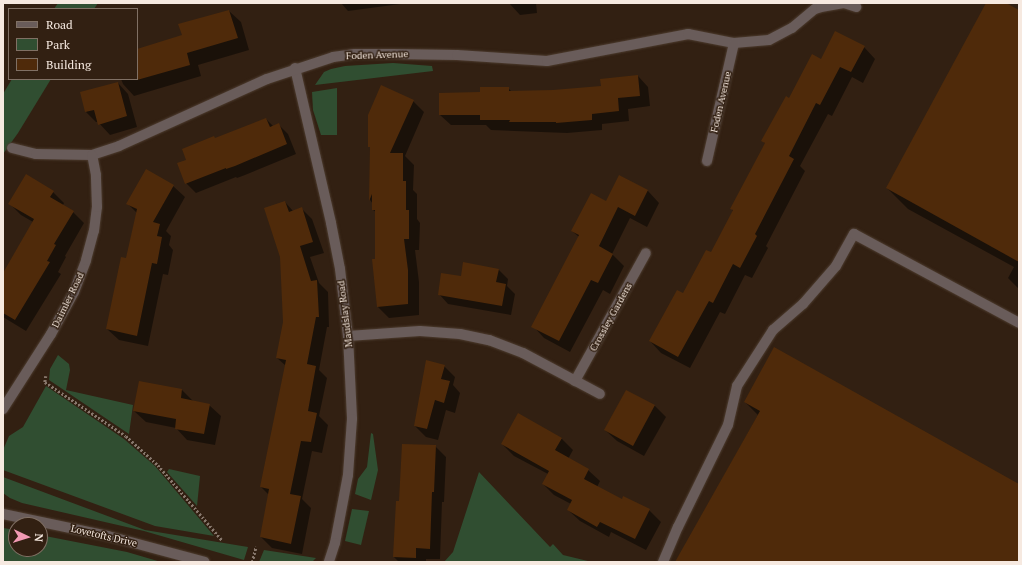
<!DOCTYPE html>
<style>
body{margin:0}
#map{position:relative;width:1022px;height:565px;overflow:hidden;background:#322012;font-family:"PT Serif",serif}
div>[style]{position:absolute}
.green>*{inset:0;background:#304e31}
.shadow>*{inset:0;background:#0007}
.building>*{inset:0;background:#4f2a0a}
.path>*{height:2.5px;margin-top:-1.25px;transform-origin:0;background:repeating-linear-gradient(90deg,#87776c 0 2px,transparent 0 4px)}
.roads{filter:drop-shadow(0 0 1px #4d3c2f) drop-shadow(0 0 1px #4d3c2f)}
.minor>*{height:10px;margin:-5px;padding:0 5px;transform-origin:5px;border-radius:5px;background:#695c5a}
span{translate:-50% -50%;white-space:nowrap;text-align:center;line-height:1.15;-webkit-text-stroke:3px #322012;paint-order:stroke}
.street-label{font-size:10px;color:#f6e9e0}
.frame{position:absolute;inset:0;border:4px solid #f6e9e0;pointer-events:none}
.legend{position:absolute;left:8px;top:8px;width:130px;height:72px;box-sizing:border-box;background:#322012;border:1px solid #807064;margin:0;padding:5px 7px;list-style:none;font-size:12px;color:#f6e9e0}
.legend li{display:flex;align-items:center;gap:8px;height:20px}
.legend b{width:20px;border:1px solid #807064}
.north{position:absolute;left:8px;top:517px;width:40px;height:40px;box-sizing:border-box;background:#322012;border:1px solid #807064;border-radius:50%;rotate:94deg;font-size:11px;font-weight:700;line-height:16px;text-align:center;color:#f6e9e0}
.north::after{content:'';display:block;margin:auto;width:14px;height:18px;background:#f19ab3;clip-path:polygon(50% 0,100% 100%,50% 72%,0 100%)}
</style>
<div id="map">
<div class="green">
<i style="clip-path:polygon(58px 3px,98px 3px,94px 9px,54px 9px)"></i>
<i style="clip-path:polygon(393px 63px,432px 66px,433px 71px,315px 85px,324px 72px,331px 69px,345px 66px)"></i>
<i style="clip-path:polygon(12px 79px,51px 79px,18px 133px,3px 154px,3px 94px)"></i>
<i style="clip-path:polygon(337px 88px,337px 135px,321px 135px,313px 110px,312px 92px)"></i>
<i style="clip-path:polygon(58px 355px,69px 364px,70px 370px,66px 390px,133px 405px,129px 434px,49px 380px,50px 369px)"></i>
<i style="clip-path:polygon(46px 386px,124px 439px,155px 466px,214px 536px,155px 526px,3px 470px,3px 450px,9px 436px,23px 427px)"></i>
<i style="clip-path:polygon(371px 433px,373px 434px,378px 470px,371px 500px,355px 494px,358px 479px,367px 467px)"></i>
<i style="clip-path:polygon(169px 469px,200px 476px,197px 506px,167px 472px)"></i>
<i style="clip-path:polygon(479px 472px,550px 547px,553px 544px,563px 555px,592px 562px,444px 562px,453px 552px)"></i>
<i style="clip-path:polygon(3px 477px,145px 530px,248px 547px,244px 560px,144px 531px,22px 503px,10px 498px,3px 493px)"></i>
<i style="clip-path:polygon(352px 509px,369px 511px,361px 545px,345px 541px)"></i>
<i style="clip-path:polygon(3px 528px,16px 530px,16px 549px,40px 549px,40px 535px,127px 552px,161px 562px,3px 562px)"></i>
<i style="clip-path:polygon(264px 550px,316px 558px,312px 562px,259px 562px)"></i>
</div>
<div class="shadow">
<i style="clip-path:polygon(341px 3px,408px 3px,348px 11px)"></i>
<i style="clip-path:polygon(509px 3px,536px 3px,537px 13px,520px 15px)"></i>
<i style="clip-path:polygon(988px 3px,1004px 3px,1019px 11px,1019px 289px,1008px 278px,1014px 267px,908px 209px,887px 188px)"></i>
<i style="clip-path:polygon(229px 11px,241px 22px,249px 50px,198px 65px,201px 76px,134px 96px,123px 84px,121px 79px,137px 79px,137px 50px,183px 36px)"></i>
<i style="clip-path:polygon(864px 47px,875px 59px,863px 83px,852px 77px,832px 116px,828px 114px,800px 166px,805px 171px,766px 246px,768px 248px,752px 278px,745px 275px,725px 314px,720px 312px,690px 368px,661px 353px,650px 341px,711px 254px,733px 211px,732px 209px,766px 144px,763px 141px,790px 99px,821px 60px)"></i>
<i style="clip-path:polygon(638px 76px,648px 87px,650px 106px,628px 109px,629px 121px,602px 124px,602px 130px,567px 133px,491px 130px,486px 125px,451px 125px,440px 115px,481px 93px,508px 88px,512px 92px,553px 91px,602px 87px)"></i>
<i style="clip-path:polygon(118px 83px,128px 94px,137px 127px,110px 135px,98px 122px,96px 122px,86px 112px)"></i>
<i style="clip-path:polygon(413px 101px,424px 112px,405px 156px,414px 165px,413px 190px,417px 194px,417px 219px,420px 223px,419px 250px,415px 250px,419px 282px,419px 315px,389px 318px,378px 307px,376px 212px,373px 210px,373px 204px,370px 200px,371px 148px,369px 146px)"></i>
<i style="clip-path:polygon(266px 119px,274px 127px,279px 125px,288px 134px,296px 154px,245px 175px,237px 178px,236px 177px,196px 193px,186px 183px,188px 160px,215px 139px)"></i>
<i style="clip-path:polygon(620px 176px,648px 191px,659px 203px,647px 227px,630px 218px,612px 254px,624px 266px,610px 294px,603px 290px,570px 352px,544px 338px,533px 326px,579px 237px,572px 231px,607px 203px)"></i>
<i style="clip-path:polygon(173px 186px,185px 197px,166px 231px,171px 236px,169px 245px,173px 250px,168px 275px,163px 274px,148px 346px,119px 340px,107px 329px,127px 259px,137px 213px,128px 204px)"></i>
<i style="clip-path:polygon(53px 192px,64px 203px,63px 205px,73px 212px,84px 223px,65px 256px,66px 257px,58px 272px,61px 274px,26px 331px,3px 317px,3px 275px,33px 222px,21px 215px,10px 204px)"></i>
<i style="clip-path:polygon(285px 202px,293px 211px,301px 208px,312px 219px,324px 253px,310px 257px,319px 283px,328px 292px,329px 327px,327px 327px,319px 370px,327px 378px,319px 416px,328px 425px,322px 453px,312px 451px,302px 499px,311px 508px,302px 554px,272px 548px,261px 537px,269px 495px,261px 487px,286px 366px,277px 358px,284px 322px)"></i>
<i style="clip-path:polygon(498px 269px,508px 279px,507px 286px,515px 294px,511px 315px,448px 304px,439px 294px,462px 278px)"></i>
<i style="clip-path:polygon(444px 366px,455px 377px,453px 385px,460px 393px,455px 413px,446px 410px,438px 440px,426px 437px,415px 426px)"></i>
<i style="clip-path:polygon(182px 390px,194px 402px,209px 405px,221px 416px,215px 445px,187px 440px,176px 428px,146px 422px,134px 411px)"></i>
<i style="clip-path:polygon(626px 391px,655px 406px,666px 417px,644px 456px,617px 441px,605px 430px)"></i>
<i style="clip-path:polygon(745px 402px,1019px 485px,1019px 562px,676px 562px,758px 415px)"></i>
<i style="clip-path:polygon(518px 415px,562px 439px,573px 450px,568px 459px,588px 470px,600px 481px,597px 487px,622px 500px,649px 510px,661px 522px,646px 550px,611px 532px,609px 537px,580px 521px,568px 510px,571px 504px,554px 495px,543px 484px,548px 474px,514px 456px,502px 444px)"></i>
<i style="clip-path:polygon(435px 446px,446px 457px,444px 502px,442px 502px,440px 559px,426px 559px,426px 562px,399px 562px,394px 557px,400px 502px)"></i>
</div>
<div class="building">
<i style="clip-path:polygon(986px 3px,1006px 3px,1019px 10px,1019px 262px,886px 188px)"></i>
<i style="clip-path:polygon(229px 10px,238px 38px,187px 53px,190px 65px,137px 80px,137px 49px,182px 35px,178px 24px)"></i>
<i style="clip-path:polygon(835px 31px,865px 46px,851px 72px,840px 67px,820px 105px,816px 103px,789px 156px,794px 159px,755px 234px,757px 236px,740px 268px,733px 264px,713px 303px,709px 301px,678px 357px,649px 341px,677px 290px,683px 293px,706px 250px,711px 252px,733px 210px,730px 209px,765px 143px,761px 141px,786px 96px,789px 98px,812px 54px,821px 59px)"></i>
<i style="clip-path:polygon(638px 75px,640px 96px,618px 98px,619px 111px,592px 114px,592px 120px,556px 123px,556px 122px,509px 122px,510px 120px,480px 120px,480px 115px,439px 115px,439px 93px,480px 92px,480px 87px,509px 87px,509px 91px,553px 90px,601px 86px,600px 79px)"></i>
<i style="clip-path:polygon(118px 82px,127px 116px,98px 125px,94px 110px,85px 112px,80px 92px)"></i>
<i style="clip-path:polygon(381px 85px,414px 100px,390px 153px,403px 153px,403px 181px,406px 181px,406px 210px,409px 210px,409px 239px,404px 239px,408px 270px,408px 304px,377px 307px,372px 259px,375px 259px,375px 210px,372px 210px,372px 194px,369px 201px,370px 147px,368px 147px,368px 115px)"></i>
<i style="clip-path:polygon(266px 118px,270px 127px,279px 123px,287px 144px,235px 166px,226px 169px,226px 168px,185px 184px,177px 163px,186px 160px,182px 149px,214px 136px,215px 138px)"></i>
<i style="clip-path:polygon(146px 169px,174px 185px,153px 222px,160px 224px,157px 236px,162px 237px,157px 264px,152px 263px,137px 336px,106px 329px,121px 257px,126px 258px,137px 209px,126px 204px)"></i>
<i style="clip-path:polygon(26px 174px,54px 191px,50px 197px,74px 211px,54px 244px,56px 245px,47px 261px,50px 262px,15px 320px,3px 313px,3px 273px,34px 219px,8px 204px)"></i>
<i style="clip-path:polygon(619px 175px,648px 190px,635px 216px,618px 207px,599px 246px,613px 254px,598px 283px,591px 280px,559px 341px,531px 327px,579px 235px,571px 231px,591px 193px,606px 201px)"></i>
<i style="clip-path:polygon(285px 201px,289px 212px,302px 207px,313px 242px,300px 246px,311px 281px,317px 280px,319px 317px,316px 317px,307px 364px,316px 366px,308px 411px,317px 413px,311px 442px,301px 441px,290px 494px,301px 496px,291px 544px,260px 537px,269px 489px,260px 487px,286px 360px,276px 358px,283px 322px,280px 257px,264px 208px)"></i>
<i style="clip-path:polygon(463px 262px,499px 269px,496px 282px,506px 284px,502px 306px,438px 295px,441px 273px,461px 276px)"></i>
<i style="clip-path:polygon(774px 347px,1019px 484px,1019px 562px,675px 562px,760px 411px,744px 402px)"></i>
<i style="clip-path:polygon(426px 360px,445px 365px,441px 379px,450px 381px,444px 403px,435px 400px,427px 429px,414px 426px)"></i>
<i style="clip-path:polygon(139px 381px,182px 389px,181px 398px,210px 404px,204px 434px,175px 429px,176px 419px,133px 411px)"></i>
<i style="clip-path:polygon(626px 390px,655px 405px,633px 446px,604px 430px)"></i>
<i style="clip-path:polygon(518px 413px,562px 438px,555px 450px,589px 469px,584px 479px,622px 499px,623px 496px,650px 509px,635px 539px,600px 522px,597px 527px,567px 510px,572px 500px,542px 484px,549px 471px,501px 444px)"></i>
<i style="clip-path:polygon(402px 444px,436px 445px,434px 492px,432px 492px,430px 549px,416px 548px,416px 558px,393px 557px,396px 501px,399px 501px)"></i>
</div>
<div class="path">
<i style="left:46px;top:376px;width:6px;rotate:99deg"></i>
<i style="left:45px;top:382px;width:97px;rotate:33.7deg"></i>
<i style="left:126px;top:436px;width:43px;rotate:42.2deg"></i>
<i style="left:158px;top:465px;width:99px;rotate:49.5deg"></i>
<i style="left:252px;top:562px;width:16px;rotate:-76deg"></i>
</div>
<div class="roads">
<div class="minor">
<i style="left:295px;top:68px;width:159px;rotate:76.9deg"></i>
<i style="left:331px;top:223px;width:47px;rotate:78.9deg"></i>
<i style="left:340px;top:269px;width:67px;rotate:83.2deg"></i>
<i style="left:348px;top:336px;width:83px;rotate:87.2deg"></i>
<i style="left:352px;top:419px;width:56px;rotate:94.1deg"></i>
<i style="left:348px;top:475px;width:69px;rotate:100.8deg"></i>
<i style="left:335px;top:543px;width:20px;rotate:108deg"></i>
<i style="left:12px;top:148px;width:25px;rotate:14deg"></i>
<i style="left:36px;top:154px;width:56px;rotate:1deg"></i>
<i style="left:92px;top:155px;width:28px;rotate:-18deg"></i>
<i style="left:119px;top:146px;width:162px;rotate:-24.4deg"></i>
<i style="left:267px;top:79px;width:70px;rotate:-18.4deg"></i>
<i style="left:333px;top:57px;width:22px;rotate:-8deg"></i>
<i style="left:355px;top:54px;width:38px"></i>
<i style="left:393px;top:54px;width:64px;rotate:0.9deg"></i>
<i style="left:457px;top:55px;width:90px;rotate:3.8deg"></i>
<i style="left:547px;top:61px;width:144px;rotate:-10.8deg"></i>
<i style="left:688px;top:34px;width:47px;rotate:11.1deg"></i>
<i style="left:734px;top:43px;width:35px;rotate:-5deg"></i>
<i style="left:769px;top:40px;width:26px;rotate:-28deg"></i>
<i style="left:792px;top:28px;width:30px;rotate:-40deg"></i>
<i style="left:815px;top:9px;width:6px;rotate:-18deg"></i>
<i style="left:821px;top:7px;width:23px;rotate:-10deg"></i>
<i style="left:844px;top:3px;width:13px;rotate:18deg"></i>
<i style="left:707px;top:161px;width:121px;rotate:-77.1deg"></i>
<i style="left:348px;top:336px;width:72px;rotate:-4deg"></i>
<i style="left:420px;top:331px;width:40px;rotate:4.3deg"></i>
<i style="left:460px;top:334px;width:30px;rotate:12deg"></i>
<i style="left:489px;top:340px;width:36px;rotate:21deg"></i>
<i style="left:523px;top:353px;width:87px;rotate:28deg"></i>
<i style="left:575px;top:381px;width:146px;rotate:-61deg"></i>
<i style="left:3px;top:409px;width:89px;rotate:-57.4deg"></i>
<i style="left:51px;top:334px;width:48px;rotate:-61.3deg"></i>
<i style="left:74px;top:292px;width:34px;rotate:-69deg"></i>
<i style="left:86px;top:260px;width:30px;rotate:-75deg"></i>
<i style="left:94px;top:231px;width:24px;rotate:-83deg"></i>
<i style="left:97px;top:207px;width:32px;rotate:-92deg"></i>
<i style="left:96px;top:175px;width:20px;rotate:-101deg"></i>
<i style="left:3px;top:514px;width:107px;rotate:11.8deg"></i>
<i style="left:108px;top:536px;width:100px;rotate:15deg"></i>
<i style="left:663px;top:562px;width:38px;rotate:-67deg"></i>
<i style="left:678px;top:527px;width:114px;rotate:-63.9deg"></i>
<i style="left:728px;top:425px;width:40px;rotate:-77deg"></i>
<i style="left:737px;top:386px;width:67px;rotate:-57.3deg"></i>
<i style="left:773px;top:330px;width:40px;rotate:-41deg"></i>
<i style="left:803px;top:304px;width:50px;rotate:-49deg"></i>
<i style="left:836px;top:266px;width:37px;rotate:-61deg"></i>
<i style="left:854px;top:234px;width:187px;rotate:28.3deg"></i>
</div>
</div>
<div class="street-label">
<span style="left:377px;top:55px;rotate:-2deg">Foden Avenue</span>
<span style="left:721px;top:102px;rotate:-77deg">Foden Avenue</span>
<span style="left:68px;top:300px;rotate:-64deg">Daimler Road</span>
<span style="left:345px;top:314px;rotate:-97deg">Maudslay Road</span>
<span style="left:611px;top:317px;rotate:-61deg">Crossley Gardens</span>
<span style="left:104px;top:536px;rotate:13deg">Lovetofts Drive</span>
</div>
<div class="frame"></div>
<ul class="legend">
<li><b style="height:5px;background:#695c5a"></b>Road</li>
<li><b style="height:11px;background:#304e31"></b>Park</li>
<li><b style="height:11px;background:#4f2a0a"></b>Building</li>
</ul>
<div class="north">N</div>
</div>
